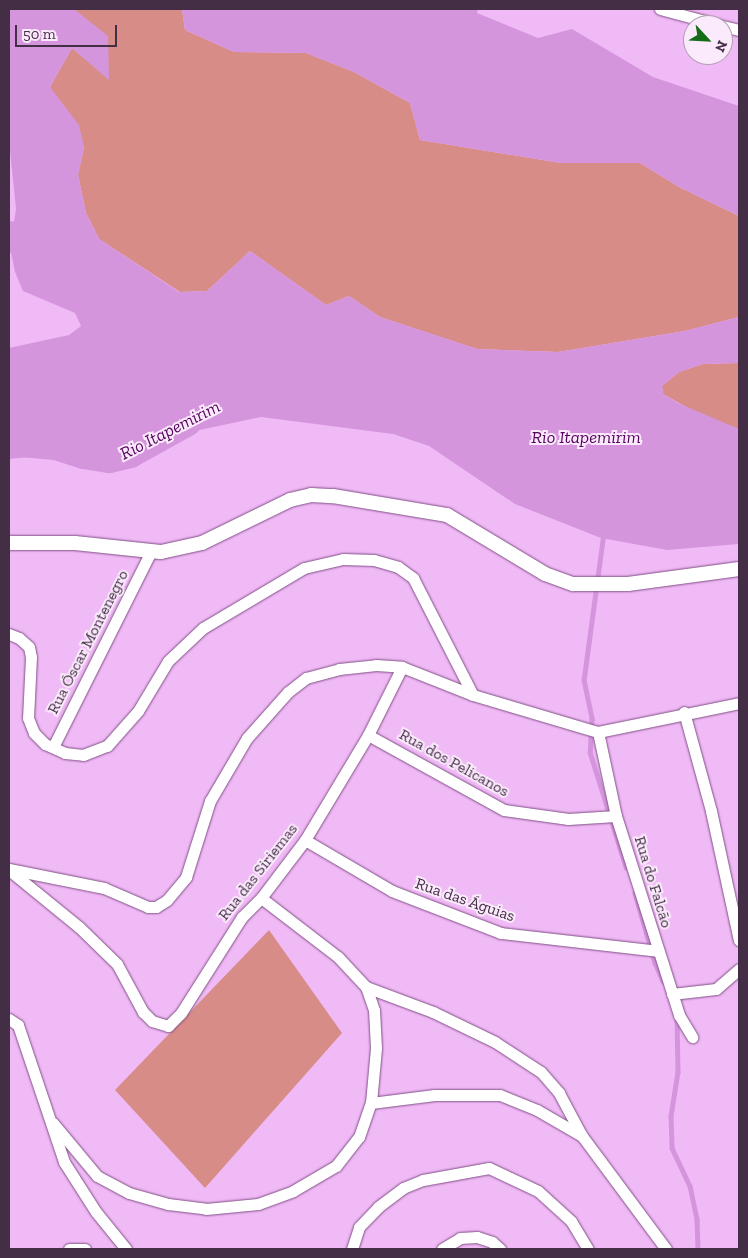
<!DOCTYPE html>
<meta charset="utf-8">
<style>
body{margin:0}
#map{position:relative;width:748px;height:1258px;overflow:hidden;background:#f0baf6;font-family:"Zilla Slab",serif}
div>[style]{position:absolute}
.green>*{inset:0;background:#d78c88}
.water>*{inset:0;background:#d595dd}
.stream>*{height:4.5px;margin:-2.25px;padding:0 2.25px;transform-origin:2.25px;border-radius:2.25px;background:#d595dd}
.river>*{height:25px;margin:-12.5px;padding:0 12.5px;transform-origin:12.5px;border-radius:12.5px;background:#d595dd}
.roads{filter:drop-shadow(0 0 1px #805086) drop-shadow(0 0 1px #805086)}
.minor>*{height:11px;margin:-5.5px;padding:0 5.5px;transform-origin:5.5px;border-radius:5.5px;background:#fff}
.tertiary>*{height:14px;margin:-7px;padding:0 7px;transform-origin:7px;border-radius:7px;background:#fff}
span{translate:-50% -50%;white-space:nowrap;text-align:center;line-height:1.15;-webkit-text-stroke:4px #fbeafc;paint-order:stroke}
.street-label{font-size:16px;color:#442e46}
.water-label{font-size:18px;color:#56025f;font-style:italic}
.frame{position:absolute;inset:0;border:10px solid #442e46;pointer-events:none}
.north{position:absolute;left:683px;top:15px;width:50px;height:50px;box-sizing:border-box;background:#fbeafc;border:1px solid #b29fb3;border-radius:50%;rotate:115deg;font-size:14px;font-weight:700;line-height:20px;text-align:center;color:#442e46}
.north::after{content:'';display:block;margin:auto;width:18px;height:22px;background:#146c16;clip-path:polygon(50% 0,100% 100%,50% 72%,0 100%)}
.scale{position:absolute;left:15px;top:25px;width:102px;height:22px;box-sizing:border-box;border:2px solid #442e46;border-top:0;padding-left:6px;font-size:15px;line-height:18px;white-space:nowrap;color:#442e46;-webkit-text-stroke:4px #fbeafc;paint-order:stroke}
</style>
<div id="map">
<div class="green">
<i style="clip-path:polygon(74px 9px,182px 9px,185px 30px,234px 52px,306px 53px,354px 72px,410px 103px,420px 140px,561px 163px,640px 163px,679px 187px,739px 216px,739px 317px,685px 331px,558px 352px,477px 349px,380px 317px,349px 296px,326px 305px,250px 251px,207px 291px,180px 292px,99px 239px,86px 213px,78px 175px,84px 147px,50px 87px,72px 48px,109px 79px,83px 17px)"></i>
<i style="clip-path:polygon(739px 363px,739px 429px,697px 413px,663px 394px,662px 386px,679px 372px,703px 364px)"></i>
<i style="clip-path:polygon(269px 930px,342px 1033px,205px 1188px,115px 1090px)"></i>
</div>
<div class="water">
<i style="clip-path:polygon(9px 9px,74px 9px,108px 36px,109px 80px,72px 48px,50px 87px,79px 125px,84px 147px,78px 175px,86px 213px,99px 239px,179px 292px,207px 291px,250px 251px,326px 305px,349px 296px,380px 317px,477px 349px,558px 352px,685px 331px,739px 317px,739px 363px,703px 364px,679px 372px,662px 386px,663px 394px,678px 403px,739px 429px,739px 544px,667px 550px,601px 538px,515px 504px,429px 446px,393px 434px,261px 417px,115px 448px,9px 459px,9px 348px,69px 335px,81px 326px,75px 313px,23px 291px,15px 272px,10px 247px,16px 209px,9px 141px)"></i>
<i style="clip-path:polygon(182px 9px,478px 9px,477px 13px,538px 38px,572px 29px,653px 77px,739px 106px,739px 216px,679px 187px,640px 163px,561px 163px,420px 140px,410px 103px,354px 72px,306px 53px,234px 52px,185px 30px)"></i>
</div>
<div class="stream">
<i style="left:604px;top:533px;width:148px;rotate:97.7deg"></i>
<i style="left:584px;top:680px;width:40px;rotate:78deg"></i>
<i style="left:592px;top:719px;width:33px;rotate:93deg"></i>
<i style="left:590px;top:752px;width:121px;rotate:72.6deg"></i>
<i style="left:635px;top:893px;width:73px;rotate:74.1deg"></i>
<i style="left:655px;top:963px;width:20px;rotate:66deg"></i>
<i style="left:677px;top:1019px;width:53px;rotate:88.9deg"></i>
<i style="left:678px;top:1072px;width:45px;rotate:99deg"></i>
<i style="left:671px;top:1116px;width:32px;rotate:88deg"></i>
<i style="left:672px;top:1148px;width:42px;rotate:64.7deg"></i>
<i style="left:690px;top:1186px;width:35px;rotate:78deg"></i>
<i style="left:697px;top:1220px;width:29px;rotate:88deg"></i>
</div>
<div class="river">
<i style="left:9px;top:233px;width:37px;rotate:46deg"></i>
<i style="left:9px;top:443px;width:46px;rotate:5deg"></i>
<i style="left:55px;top:447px;width:29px;rotate:18deg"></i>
<i style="left:83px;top:456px;width:26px;rotate:9deg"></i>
<i style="left:109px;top:460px;width:22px;rotate:-13deg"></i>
<i style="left:130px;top:455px;width:66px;rotate:-28.9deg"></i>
</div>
<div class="roads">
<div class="minor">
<i style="left:660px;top:9px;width:62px;rotate:14.9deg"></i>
<i style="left:723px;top:26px;width:16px;rotate:14deg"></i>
<i style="left:9px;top:634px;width:11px;rotate:22deg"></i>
<i style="left:19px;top:638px;width:13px;rotate:42deg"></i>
<i style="left:29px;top:647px;width:10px;rotate:79deg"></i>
<i style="left:31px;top:657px;width:61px;rotate:92.8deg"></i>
<i style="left:28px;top:718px;width:16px;rotate:68deg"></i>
<i style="left:34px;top:733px;width:16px;rotate:45deg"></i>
<i style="left:45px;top:744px;width:22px;rotate:24deg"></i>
<i style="left:65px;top:753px;width:18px;rotate:6deg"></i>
<i style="left:83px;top:755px;width:26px;rotate:-21deg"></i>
<i style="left:107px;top:746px;width:47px;rotate:-48.5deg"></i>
<i style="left:138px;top:711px;width:58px;rotate:-59deg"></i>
<i style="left:168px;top:661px;width:48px;rotate:-43.3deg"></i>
<i style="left:203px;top:628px;width:117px;rotate:-30.7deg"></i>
<i style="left:304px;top:568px;width:40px;rotate:-13deg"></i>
<i style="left:343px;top:559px;width:31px;rotate:2deg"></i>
<i style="left:374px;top:560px;width:25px;rotate:16deg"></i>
<i style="left:398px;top:567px;width:19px;rotate:36deg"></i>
<i style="left:413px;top:578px;width:131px;rotate:62.9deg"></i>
<i style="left:684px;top:712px;width:103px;rotate:74.7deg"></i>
<i style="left:711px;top:811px;width:132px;rotate:77.8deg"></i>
<i style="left:598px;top:732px;width:86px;rotate:77.9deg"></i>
<i style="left:616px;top:816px;width:209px;rotate:72.4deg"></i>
<i style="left:679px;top:1015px;width:26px;rotate:59deg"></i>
<i style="left:368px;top:735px;width:155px;rotate:28.9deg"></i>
<i style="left:504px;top:810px;width:65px;rotate:8deg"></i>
<i style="left:568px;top:819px;width:48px;rotate:-3.6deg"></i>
<i style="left:53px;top:747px;width:219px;rotate:-63.4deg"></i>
<i style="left:305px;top:840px;width:101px;rotate:30.4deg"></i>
<i style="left:392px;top:891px;width:117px;rotate:21.1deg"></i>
<i style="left:501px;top:933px;width:158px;rotate:6.5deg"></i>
<i style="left:9px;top:869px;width:97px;rotate:11.3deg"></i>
<i style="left:104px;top:888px;width:48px;rotate:23.4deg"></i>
<i style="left:148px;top:907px;width:8px"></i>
<i style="left:156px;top:907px;width:13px;rotate:-32deg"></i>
<i style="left:167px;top:900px;width:30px;rotate:-50deg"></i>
<i style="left:186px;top:877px;width:80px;rotate:-72.5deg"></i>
<i style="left:210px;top:801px;width:73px;rotate:-59.6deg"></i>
<i style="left:247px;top:738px;width:62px;rotate:-48.3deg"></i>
<i style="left:288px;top:692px;width:23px;rotate:-38deg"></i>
<i style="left:306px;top:678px;width:34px;rotate:-15deg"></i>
<i style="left:339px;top:669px;width:37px;rotate:-6deg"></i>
<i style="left:376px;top:665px;width:26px;rotate:4deg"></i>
<i style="left:402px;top:667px;width:76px;rotate:21.5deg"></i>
<i style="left:473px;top:695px;width:130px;rotate:16.5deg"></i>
<i style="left:598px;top:732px;width:144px;rotate:-11.6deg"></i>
<i style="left:9px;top:870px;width:90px;rotate:39.2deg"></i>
<i style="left:79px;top:927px;width:53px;rotate:44.2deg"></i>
<i style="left:117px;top:964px;width:55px;rotate:61.6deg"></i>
<i style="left:143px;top:1012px;width:13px;rotate:45deg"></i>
<i style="left:152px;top:1021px;width:17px;rotate:17deg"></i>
<i style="left:168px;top:1026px;width:18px;rotate:-45deg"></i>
<i style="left:181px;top:1013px;width:114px;rotate:-57.6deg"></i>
<i style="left:242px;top:917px;width:27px;rotate:-45deg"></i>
<i style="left:261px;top:898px;width:73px;rotate:-52.8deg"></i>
<i style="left:305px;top:840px;width:122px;rotate:-59deg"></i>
<i style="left:368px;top:735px;width:76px;rotate:-63.4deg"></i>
<i style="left:366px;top:987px;width:72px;rotate:20.5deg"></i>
<i style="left:433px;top:1012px;width:69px;rotate:25.8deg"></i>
<i style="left:495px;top:1042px;width:55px;rotate:33.1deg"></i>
<i style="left:541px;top:1072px;width:28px;rotate:49deg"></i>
<i style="left:559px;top:1093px;width:49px;rotate:61.9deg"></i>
<i style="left:672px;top:994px;width:44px;rotate:-6.5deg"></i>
<i style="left:716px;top:989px;width:30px;rotate:-41deg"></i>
<i style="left:9px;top:1019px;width:11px;rotate:34deg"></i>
<i style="left:18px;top:1025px;width:145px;rotate:71.4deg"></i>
<i style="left:64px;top:1162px;width:59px;rotate:57.4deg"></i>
<i style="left:96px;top:1212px;width:48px;rotate:51deg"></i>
<i style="left:371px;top:1103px;width:64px;rotate:-7.2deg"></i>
<i style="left:434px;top:1095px;width:66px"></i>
<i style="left:500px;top:1095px;width:40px;rotate:22deg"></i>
<i style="left:537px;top:1110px;width:52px;rotate:30deg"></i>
<i style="left:582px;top:1136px;width:141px;rotate:53.4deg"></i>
<i style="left:53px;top:1123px;width:69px;rotate:50.3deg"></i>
<i style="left:97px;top:1176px;width:36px;rotate:28deg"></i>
<i style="left:129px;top:1193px;width:41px;rotate:15.8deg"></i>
<i style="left:168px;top:1204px;width:38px;rotate:7deg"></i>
<i style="left:206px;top:1209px;width:52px;rotate:-5.5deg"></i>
<i style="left:258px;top:1204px;width:37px;rotate:-20deg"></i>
<i style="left:293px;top:1191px;width:50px;rotate:-30.2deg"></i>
<i style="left:336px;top:1166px;width:37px;rotate:-52deg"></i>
<i style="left:359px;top:1137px;width:36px;rotate:-71deg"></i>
<i style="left:371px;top:1103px;width:55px;rotate:-84.8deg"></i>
<i style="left:376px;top:1048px;width:38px;rotate:-93deg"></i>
<i style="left:374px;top:1010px;width:24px;rotate:-109deg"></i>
<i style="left:366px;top:987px;width:41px;rotate:-133deg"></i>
<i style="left:338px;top:957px;width:97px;rotate:-142.5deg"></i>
<i style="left:69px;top:1249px;width:16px"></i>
<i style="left:352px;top:1249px;width:23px;rotate:-72deg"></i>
<i style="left:359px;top:1227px;width:28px;rotate:-46deg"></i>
<i style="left:378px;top:1207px;width:31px;rotate:-37deg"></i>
<i style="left:403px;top:1188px;width:22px;rotate:-22deg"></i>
<i style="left:423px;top:1180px;width:67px;rotate:-10.3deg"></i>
<i style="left:489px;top:1168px;width:54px;rotate:25.1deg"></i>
<i style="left:538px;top:1191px;width:45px;rotate:42.3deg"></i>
<i style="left:571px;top:1221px;width:33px;rotate:59deg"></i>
<i style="left:442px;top:1249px;width:21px;rotate:-31deg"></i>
<i style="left:460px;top:1238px;width:17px;rotate:-3deg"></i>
<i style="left:477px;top:1237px;width:16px;rotate:18deg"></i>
<i style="left:492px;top:1242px;width:11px;rotate:41deg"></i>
</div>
<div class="tertiary">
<i style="left:9px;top:543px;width:66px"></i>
<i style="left:75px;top:543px;width:86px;rotate:6deg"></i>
<i style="left:161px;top:552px;width:42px;rotate:-12.4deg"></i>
<i style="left:202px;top:543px;width:98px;rotate:-26deg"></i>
<i style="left:290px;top:500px;width:22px;rotate:-13deg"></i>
<i style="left:311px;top:495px;width:22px;rotate:3deg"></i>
<i style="left:333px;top:496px;width:116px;rotate:9.5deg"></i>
<i style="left:447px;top:515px;width:114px;rotate:31deg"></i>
<i style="left:545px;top:574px;width:30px;rotate:20deg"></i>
<i style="left:573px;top:584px;width:55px"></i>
<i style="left:628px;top:584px;width:112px;rotate:-7.7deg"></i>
</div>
</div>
<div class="street-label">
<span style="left:88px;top:642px;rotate:-63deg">Rua Óscar Montenegro</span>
<span style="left:454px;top:763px;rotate:29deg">Rua dos Pelicanos</span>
<span style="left:258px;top:872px;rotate:-52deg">Rua das Siriemas</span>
<span style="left:653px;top:882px;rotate:73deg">Rua do Falcão</span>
<span style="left:465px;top:900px;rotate:19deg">Rua das Águias</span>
</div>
<div class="water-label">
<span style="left:170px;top:430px;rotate:-27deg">Rio Itapemirim</span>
<span style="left:586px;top:437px">Rio Itapemirim</span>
</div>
<div class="frame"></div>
<div class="north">N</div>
<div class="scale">50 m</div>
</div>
